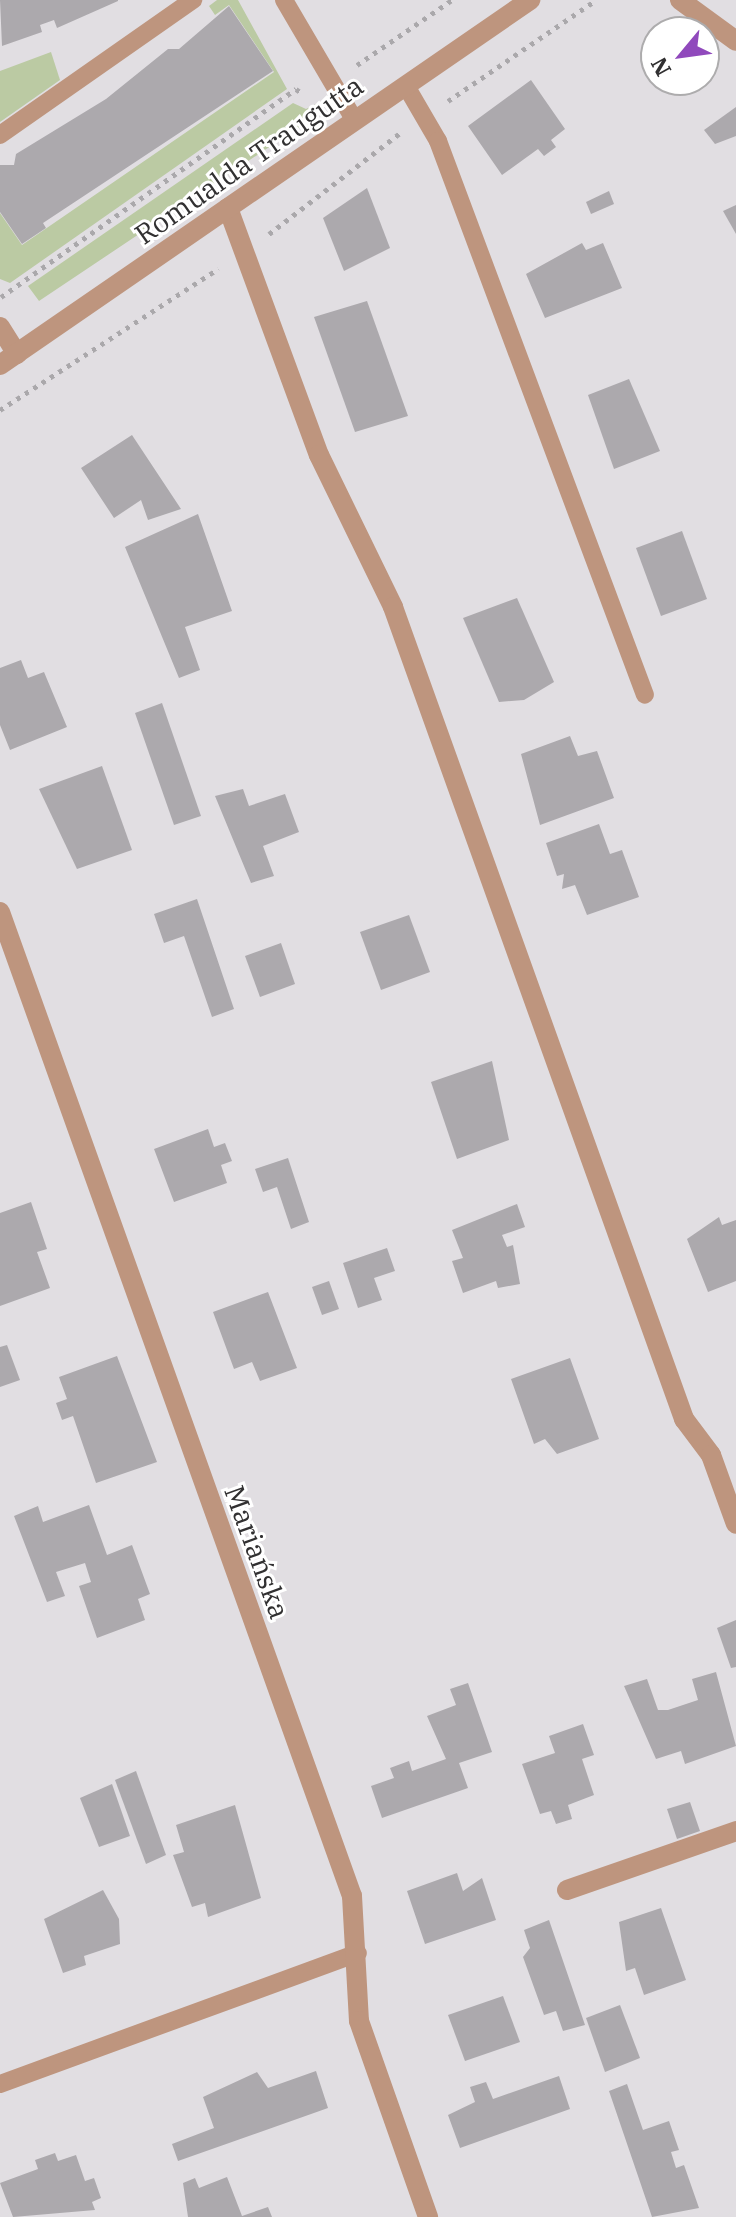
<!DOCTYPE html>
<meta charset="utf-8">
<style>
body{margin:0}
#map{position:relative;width:736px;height:2217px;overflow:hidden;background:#e1dee2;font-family:"IBM Plex Serif",serif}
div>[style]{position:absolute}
.green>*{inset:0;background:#bbcaa3}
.building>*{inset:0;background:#aca9ad}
.path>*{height:5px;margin-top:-2.5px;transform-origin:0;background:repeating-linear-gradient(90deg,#aaa8ab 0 4px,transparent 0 10px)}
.lane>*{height:18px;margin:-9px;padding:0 9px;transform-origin:9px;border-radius:9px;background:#be957e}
.street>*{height:20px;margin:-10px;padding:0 10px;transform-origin:10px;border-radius:10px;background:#be957e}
span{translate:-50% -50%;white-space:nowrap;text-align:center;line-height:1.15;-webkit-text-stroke:6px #fff;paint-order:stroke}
.street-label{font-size:28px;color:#313031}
.north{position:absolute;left:640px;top:16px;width:80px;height:80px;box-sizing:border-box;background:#fff;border:2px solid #adacad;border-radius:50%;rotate:241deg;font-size:22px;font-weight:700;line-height:32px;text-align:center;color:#313031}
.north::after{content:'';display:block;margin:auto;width:28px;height:36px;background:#9049bc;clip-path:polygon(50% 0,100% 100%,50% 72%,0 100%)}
</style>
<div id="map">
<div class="green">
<i style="clip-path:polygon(217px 0,238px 0,287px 89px,10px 283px,0 279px,0 213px,22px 245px,274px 72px,229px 5px,215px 15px,209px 6px)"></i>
<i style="clip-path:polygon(51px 52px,60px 80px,0 122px,0 71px)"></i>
<i style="clip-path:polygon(322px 101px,320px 113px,39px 301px,28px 286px,293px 103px,306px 109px)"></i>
</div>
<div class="building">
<i style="clip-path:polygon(0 0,118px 0,118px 1px,57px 28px,54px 20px,40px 25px,42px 32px,2px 46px)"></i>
<i style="clip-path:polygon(229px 6px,273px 71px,43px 223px,46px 228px,22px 244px,0 212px,0 165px,14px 165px,16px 154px,106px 99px,168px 49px,179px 49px)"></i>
<i style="clip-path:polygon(531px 80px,565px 129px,551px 140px,556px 147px,544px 156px,538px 149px,502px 175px,468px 126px)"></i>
<i style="clip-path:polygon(736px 107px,736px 136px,715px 144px,704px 130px)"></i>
<i style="clip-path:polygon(367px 188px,390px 248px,344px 271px,323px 218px)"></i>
<i style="clip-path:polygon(609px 191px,614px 204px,591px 214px,586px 202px)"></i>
<i style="clip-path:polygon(736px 205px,736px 234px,723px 211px)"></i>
<i style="clip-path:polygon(582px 243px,586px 250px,603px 243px,622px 288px,545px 318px,526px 274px)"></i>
<i style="clip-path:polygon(367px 301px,408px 416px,355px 432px,314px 317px)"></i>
<i style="clip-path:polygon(629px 379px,660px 451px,614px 469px,588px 395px)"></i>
<i style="clip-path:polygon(132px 435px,181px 509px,148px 520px,141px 500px,114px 518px,81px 468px)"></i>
<i style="clip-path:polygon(198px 514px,232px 611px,185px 627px,200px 670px,179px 678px,125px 547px)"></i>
<i style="clip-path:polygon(682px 531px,707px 599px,661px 616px,636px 548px)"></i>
<i style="clip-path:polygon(517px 598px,554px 682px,524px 700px,499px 702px,463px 618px)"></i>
<i style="clip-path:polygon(21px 660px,28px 678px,44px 672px,67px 727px,10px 750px,0 725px,0 668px)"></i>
<i style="clip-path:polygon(162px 703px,201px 816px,174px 825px,135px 713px)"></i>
<i style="clip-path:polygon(570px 736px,578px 756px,597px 751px,614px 798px,540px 825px,521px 754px)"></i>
<i style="clip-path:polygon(102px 766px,132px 850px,77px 869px,39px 789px)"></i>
<i style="clip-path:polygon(243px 789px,249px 806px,285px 794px,299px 832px,263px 846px,274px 876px,251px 883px,215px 796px)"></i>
<i style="clip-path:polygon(599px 824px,610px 854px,622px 850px,639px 897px,587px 915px,575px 885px,562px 889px,564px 874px,557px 876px,546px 843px)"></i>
<i style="clip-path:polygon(197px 899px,234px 1009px,212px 1017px,184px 936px,164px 943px,154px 914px)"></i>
<i style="clip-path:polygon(409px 915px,430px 972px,381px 990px,360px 932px)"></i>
<i style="clip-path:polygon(281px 943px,295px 984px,260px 997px,245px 956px)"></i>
<i style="clip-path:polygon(492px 1061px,509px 1140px,457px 1159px,431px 1082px)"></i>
<i style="clip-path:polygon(208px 1129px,214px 1147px,225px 1143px,232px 1161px,221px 1165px,227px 1183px,174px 1202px,154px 1149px)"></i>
<i style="clip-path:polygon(288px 1158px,309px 1222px,291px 1229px,277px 1187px,263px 1192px,255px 1169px)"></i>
<i style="clip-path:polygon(31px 1202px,47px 1249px,37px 1252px,50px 1288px,0 1306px,0 1213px)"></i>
<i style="clip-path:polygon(517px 1204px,525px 1227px,502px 1235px,507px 1247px,513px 1245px,520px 1284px,498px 1288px,496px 1281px,463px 1293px,452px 1261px,463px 1258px,452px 1230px)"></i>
<i style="clip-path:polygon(719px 1217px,722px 1225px,736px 1220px,736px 1281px,708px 1292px,687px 1239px)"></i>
<i style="clip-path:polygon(387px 1248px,395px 1271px,374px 1278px,382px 1300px,358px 1308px,343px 1263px)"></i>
<i style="clip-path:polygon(329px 1281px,339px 1309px,322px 1315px,312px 1287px)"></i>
<i style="clip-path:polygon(268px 1292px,297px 1368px,260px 1381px,252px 1362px,234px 1369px,213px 1312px)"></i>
<i style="clip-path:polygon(7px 1345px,20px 1380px,0 1387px,0 1347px)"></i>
<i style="clip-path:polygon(117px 1356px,157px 1462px,96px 1483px,73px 1416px,62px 1420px,56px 1403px,67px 1399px,59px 1377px)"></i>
<i style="clip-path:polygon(570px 1358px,599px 1439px,557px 1454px,545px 1439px,534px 1444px,511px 1379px)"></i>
<i style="clip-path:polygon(89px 1505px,107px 1555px,132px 1545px,150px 1594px,138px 1599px,145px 1620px,97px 1638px,79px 1586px,91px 1582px,85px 1563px,56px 1572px,65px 1596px,47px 1602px,14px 1516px,38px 1506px,43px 1522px)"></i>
<i style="clip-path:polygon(736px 1620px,736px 1667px,731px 1668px,717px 1628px)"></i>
<i style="clip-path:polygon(716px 1672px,736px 1746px,685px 1764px,681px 1751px,656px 1759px,624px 1686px,647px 1679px,658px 1710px,668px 1710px,698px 1700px,692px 1679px)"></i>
<i style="clip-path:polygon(468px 1683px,492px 1752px,459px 1763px,468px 1788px,382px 1818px,371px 1786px,394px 1778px,390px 1768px,409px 1761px,412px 1771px,446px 1759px,427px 1716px,456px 1705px,450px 1689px)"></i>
<i style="clip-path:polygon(583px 1724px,594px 1755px,582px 1759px,594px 1795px,568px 1805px,572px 1819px,556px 1824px,551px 1811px,540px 1814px,522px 1764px,555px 1753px,549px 1736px)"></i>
<i style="clip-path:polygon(136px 1771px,166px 1855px,146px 1864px,115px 1780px)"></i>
<i style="clip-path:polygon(112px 1784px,130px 1836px,99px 1847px,80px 1798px)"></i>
<i style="clip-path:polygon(690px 1802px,700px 1831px,677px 1839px,667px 1809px)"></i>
<i style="clip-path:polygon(235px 1805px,261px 1898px,208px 1917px,205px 1903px,192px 1907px,173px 1855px,184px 1852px,176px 1825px)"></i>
<i style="clip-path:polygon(457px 1873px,463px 1891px,482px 1878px,496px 1920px,425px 1944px,407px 1891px)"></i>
<i style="clip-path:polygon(103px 1890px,119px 1919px,120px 1944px,84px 1956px,86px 1965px,63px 1973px,44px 1919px)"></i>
<i style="clip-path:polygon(661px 1908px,686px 1980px,644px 1995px,635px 1968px,626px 1971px,619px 1922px)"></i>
<i style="clip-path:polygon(549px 1920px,585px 2025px,563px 2031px,556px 2011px,544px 2015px,523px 1957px,530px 1948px,524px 1930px)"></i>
<i style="clip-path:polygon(503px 1996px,520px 2042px,465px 2061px,448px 2015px)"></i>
<i style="clip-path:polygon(620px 2005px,640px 2058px,605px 2072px,586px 2018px)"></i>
<i style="clip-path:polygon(316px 2071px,328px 2108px,178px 2161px,172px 2144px,214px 2128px,203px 2097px,257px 2072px,268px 2088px)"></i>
<i style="clip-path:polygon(559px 2076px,570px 2109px,460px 2148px,448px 2115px,475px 2102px,470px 2087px,486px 2082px,493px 2099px)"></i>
<i style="clip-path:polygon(627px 2084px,643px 2130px,669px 2121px,679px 2150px,671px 2152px,676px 2168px,684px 2165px,699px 2208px,652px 2217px,609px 2091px)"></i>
<i style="clip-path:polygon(55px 2153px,58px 2161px,76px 2155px,85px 2181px,94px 2178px,101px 2198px,92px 2202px,95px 2210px,13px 2217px,0 2183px,38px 2169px,35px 2160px)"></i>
<i style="clip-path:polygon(227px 2177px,242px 2216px,268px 2207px,272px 2217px,188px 2217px,183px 2183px,195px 2178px,199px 2188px)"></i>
</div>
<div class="path">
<i style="left:357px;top:65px;width:115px;rotate:-34.4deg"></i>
<i style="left:448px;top:101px;width:179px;rotate:-34.3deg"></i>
<i style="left:269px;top:234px;width:165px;rotate:-37.6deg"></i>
<i style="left:1px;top:297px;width:361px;rotate:-35.2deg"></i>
<i style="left:296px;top:89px;width:9px;rotate:36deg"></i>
<i style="left:0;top:410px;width:260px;rotate:-32.9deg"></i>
</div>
<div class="lane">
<i style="left:284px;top:0;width:140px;rotate:59.6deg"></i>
<i style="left:406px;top:86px;width:64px;rotate:59.8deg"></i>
<i style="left:438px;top:141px;width:591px;rotate:69.51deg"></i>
<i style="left:0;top:135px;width:236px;rotate:-35deg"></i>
<i style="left:0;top:2084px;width:381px;rotate:-20.1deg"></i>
</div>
<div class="street">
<i style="left:680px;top:0;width:69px;rotate:36.2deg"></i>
<i style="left:228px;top:208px;width:263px;rotate:69.8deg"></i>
<i style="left:319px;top:455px;width:169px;rotate:64deg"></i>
<i style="left:393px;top:607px;width:863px;rotate:70.28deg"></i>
<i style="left:684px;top:1419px;width:45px;rotate:53.1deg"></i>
<i style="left:711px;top:1455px;width:73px;rotate:70.1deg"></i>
<i style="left:0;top:327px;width:32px;rotate:58deg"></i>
<i style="left:0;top:365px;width:644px;rotate:-34.55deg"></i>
<i style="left:0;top:912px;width:1045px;rotate:70.32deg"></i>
<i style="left:352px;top:1896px;width:125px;rotate:86.8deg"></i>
<i style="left:359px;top:2021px;width:208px;rotate:70.6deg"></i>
<i style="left:567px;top:1890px;width:179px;rotate:-19.2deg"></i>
</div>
<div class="street-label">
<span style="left:249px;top:160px;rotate:-35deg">Romualda Traugutta</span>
<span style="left:257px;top:1552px;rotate:70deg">Mariańska</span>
</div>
<div class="north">N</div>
</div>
